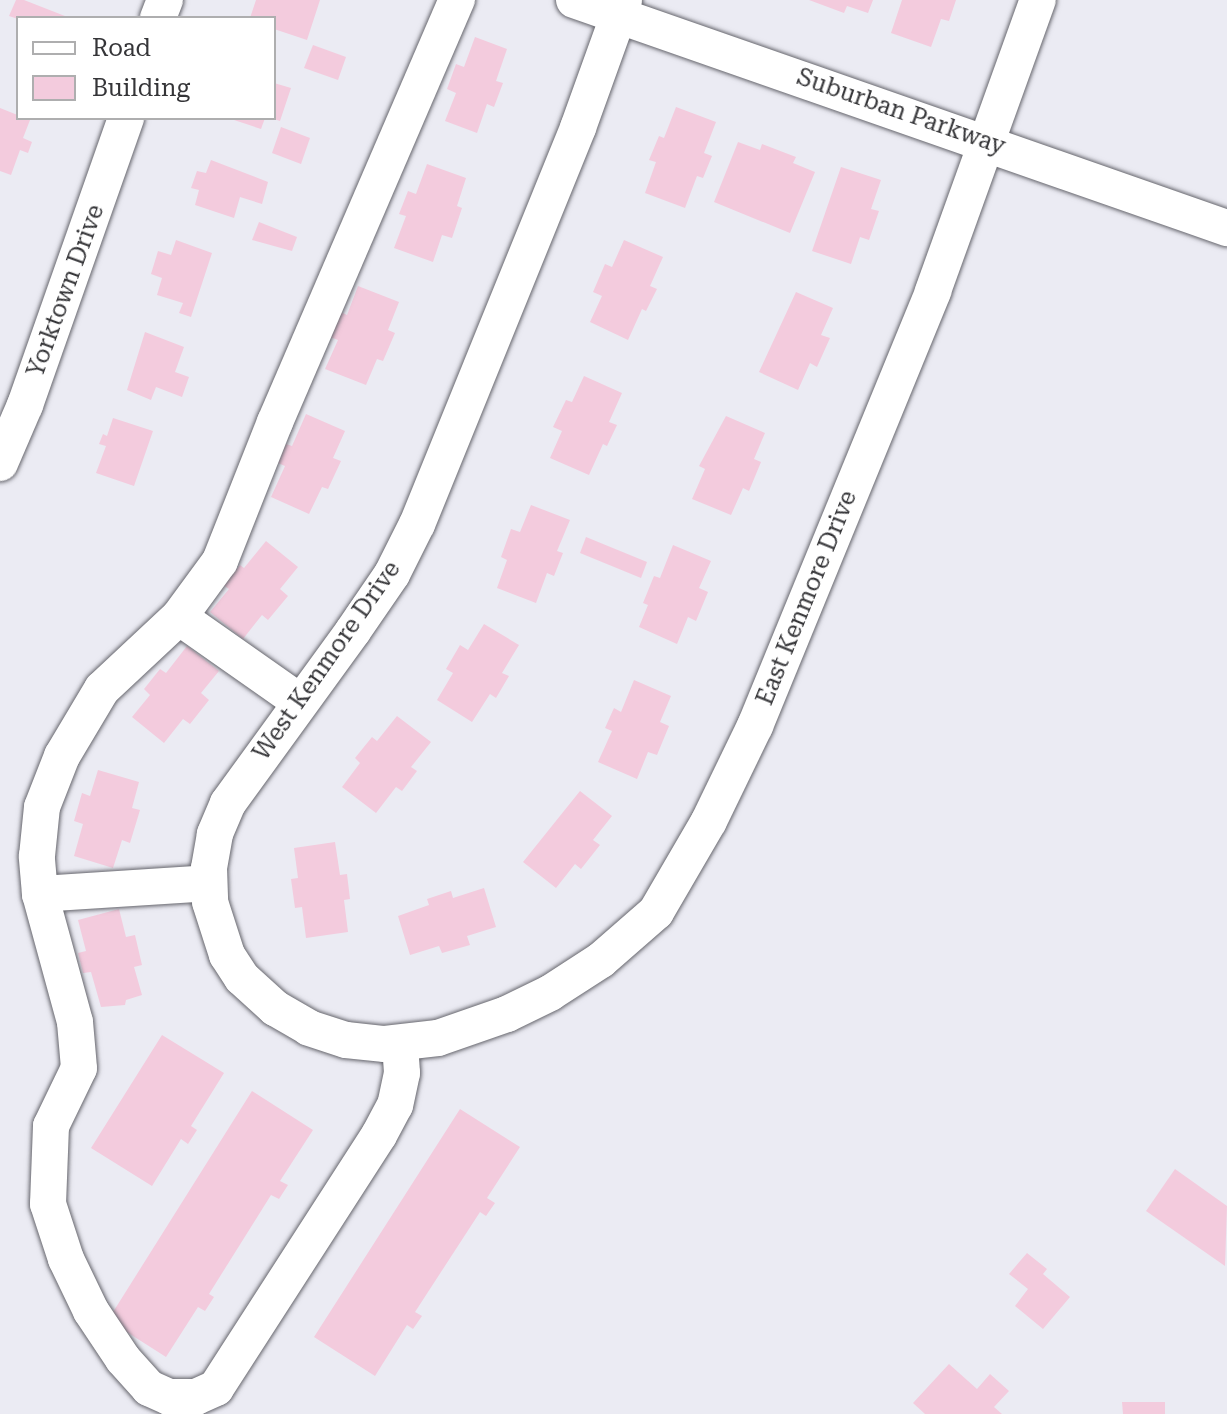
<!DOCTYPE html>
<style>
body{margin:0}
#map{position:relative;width:1227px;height:1414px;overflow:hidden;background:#ebebf3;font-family:"Roboto Serif",serif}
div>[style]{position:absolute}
.building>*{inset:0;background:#f3cbdd}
.roads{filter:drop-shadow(0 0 2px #66666d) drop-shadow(0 0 2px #66666d)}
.minor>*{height:36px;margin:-18px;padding:0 18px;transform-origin:18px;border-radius:18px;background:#fff}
span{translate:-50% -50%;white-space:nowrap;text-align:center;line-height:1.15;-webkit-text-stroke:6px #fff;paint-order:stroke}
.street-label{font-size:24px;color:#353538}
.legend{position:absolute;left:16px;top:16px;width:260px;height:104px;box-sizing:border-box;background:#fff;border:2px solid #aeaeaf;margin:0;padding:10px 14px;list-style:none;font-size:24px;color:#353538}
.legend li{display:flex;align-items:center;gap:16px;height:40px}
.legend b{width:40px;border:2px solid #aeaeaf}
</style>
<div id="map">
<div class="building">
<i style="clip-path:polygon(16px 0,24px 0,70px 18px,18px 19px,9px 16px)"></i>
<i style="clip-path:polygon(256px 0,320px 0,307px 40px,274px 29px,274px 18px,250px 18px)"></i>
<i style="clip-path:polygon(809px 0,873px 0,868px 13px,847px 6px,844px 13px)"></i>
<i style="clip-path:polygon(902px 0,956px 0,949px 21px,941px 19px,931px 47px,891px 33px)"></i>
<i style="clip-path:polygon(475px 37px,507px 49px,496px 81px,503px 83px,494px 107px,487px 104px,477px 133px,445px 121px,456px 93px,447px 89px,456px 64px,464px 67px)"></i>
<i style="clip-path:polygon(313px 45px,346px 57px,338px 80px,304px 68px)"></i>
<i style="clip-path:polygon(274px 83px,291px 88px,280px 121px,274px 119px)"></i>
<i style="clip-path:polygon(676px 107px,716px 122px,704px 153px,712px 156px,703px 178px,697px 176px,685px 208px,645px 193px,656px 162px,649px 160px,659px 136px,664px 138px)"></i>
<i style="clip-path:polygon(0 108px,30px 120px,23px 138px,32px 142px,28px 153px,20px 150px,11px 175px,0 171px)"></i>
<i style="clip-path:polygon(228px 118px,265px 118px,261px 129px)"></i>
<i style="clip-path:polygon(281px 127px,310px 138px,301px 164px,272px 153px)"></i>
<i style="clip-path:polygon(738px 142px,760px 150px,762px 144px,796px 157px,793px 163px,815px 172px,790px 233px,714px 202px)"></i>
<i style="clip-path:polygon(211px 160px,268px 182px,262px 204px,240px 197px,234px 218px,195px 205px,199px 190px,191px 188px,197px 171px,206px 173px)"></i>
<i style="clip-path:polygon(427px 164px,466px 178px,457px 206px,462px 208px,452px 238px,442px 235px,433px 262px,394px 248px,406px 216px,399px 214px,408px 191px,416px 194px)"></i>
<i style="clip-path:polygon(841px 167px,881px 180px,871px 209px,879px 211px,869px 240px,860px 237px,851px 264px,812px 251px)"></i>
<i style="clip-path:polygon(259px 222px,297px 237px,292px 251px,252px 240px)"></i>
<i style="clip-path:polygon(176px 240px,212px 253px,191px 317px,179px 313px,183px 303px,157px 295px,162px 278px,151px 274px,158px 251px,171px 255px)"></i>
<i style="clip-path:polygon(624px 240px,663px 257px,650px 286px,657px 289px,646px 311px,642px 309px,628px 340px,590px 322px,602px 296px,593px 292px,605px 264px,612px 267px)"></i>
<i style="clip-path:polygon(358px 286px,399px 302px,388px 330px,395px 333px,383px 361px,377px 359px,366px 385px,325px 369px,338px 340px,330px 337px,341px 312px,347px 315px)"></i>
<i style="clip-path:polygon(796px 292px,833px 308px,821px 335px,830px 338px,817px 367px,810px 363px,798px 390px,759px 372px)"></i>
<i style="clip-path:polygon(145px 332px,184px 347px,175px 372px,189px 377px,182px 397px,156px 387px,151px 400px,127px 390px)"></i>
<i style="clip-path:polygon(584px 376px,622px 393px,609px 422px,617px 425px,607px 446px,603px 444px,589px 475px,550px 458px,562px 431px,553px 427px,566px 400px,572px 402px)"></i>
<i style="clip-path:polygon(306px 414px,345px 431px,333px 458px,341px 461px,328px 489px,322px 487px,309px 514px,271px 497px,285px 466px,278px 463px,286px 444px,292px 446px)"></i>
<i style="clip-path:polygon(726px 416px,765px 433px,754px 459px,761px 462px,749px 491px,743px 488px,731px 515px,692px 499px,705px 469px,699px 466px)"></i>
<i style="clip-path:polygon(113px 418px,153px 431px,134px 486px,96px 473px,106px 446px,99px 444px,103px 434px,107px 436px)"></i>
<i style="clip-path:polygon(531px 505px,570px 520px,557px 551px,563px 553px,554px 576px,547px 573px,536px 603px,497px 588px,507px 560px,501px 557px,511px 529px,520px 532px)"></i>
<i style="clip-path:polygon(586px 537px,647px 562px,641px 578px,580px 553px)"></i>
<i style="clip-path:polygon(266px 541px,298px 567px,280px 589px,288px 596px,268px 620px,262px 615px,243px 639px,210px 612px,229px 589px,223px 585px,240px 565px,244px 568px)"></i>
<i style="clip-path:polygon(673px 545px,711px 561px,699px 588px,708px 592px,696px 621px,688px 617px,677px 644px,639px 627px,648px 605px,643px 603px,654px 576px,660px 578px)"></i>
<i style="clip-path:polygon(484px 624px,519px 645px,502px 673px,509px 676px,496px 698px,490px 694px,472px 722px,437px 700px,453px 673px,446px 669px,460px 645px,468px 650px)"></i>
<i style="clip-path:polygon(187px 646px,219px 671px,201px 693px,209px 700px,190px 724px,183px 719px,164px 743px,132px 717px,150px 695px,144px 689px,160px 669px,166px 673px)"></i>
<i style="clip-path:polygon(634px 680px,671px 696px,660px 722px,669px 726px,657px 755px,648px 752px,637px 779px,598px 762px,612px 731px,605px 728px,614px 708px,621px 712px)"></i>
<i style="clip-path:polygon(397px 716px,431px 742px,411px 767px,417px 771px,402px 791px,396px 787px,376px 813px,342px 787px,360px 763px,355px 758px,372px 737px,377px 741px)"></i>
<i style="clip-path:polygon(98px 770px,139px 782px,132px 808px,140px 810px,130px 843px,122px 840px,113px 868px,74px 856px,83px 824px,74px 821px,82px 793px,90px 796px)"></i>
<i style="clip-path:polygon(580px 791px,612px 816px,593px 840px,600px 845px,581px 869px,575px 864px,556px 888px,523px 862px)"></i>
<i style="clip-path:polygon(335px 842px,340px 875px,347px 874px,350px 899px,344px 900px,348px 932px,306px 938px,302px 907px,295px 908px,291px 879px,298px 878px,294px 848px)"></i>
<i style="clip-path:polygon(484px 888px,496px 927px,467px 936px,470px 945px,442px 953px,439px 946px,410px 955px,398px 916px,429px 905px,427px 899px,451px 891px,453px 898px)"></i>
<i style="clip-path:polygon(119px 909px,126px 937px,135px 935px,142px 965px,134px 967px,142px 995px,126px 1000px,125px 1005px,101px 1007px,91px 972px,83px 973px,78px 953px,86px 951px,78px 920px)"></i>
<i style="clip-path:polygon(162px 1035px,224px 1073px,191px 1126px,197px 1130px,188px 1144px,181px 1139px,152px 1186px,91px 1148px)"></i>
<i style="clip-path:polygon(252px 1091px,313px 1130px,280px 1181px,288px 1185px,279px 1199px,271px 1195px,209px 1294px,214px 1297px,205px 1311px,198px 1307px,166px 1357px,108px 1320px)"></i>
<i style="clip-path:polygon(460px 1109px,520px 1147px,487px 1198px,495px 1203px,486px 1216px,480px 1212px,415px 1312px,422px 1316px,413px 1329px,407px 1325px,375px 1376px,314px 1337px)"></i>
<i style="clip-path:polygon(1175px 1169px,1227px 1206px,1225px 1266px,1146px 1211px)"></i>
<i style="clip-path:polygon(1027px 1253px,1047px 1269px,1043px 1274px,1070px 1297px,1043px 1329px,1015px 1306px,1028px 1289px,1009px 1274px)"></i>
<i style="clip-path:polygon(949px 1364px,977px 1389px,990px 1374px,1009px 1391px,994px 1407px,1002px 1414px,925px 1414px,913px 1403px)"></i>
<i style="clip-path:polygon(1122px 1402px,1165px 1402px,1165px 1414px,1123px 1414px)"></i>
</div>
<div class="roads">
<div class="minor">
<i style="left:574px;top:0;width:692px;rotate:19.25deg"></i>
<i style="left:624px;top:0;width:136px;rotate:109.8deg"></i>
<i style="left:578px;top:128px;width:427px;rotate:112.1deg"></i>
<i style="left:417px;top:524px;width:56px;rotate:116.6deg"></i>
<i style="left:392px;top:574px;width:69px;rotate:124.4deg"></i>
<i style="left:353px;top:631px;width:213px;rotate:126deg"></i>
<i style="left:228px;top:803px;width:34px;rotate:113deg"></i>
<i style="left:215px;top:834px;width:35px;rotate:100deg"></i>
<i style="left:209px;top:868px;width:34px;rotate:88deg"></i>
<i style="left:210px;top:902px;width:56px;rotate:72.2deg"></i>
<i style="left:227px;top:955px;width:27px;rotate:57deg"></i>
<i style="left:242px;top:978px;width:45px;rotate:42.3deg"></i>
<i style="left:275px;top:1008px;width:39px;rotate:30deg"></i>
<i style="left:309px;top:1028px;width:39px;rotate:18deg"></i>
<i style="left:346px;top:1040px;width:39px;rotate:6deg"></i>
<i style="left:385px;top:1044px;width:53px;rotate:-6.5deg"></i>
<i style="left:438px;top:1038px;width:73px;rotate:-19.2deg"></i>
<i style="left:507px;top:1014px;width:48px;rotate:-26deg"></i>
<i style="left:550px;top:993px;width:61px;rotate:-32.9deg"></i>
<i style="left:601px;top:960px;width:73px;rotate:-41.1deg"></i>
<i style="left:656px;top:912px;width:105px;rotate:-59.8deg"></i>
<i style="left:709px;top:821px;width:106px;rotate:-64.2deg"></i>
<i style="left:755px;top:726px;width:470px;rotate:-67.7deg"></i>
<i style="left:933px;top:291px;width:309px;rotate:-70.2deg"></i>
<i style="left:158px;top:18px;width:19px;rotate:-69deg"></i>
<i style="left:0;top:463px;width:63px;rotate:-66.7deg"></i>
<i style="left:25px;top:405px;width:304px;rotate:-70.6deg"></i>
<i style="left:179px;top:617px;width:148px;rotate:35.1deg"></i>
<i style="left:40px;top:894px;width:169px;rotate:-3.7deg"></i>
<i style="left:400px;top:1044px;width:29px;rotate:86deg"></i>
<i style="left:402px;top:1073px;width:33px;rotate:102deg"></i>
<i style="left:395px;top:1105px;width:34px;rotate:118deg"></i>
<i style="left:379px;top:1135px;width:301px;rotate:122.8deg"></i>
<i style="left:216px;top:1388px;width:22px;rotate:156deg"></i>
<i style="left:196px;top:1397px;width:27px;rotate:180deg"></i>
<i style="left:169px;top:1397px;width:22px;rotate:-156deg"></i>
<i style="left:149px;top:1388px;width:39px;rotate:-132deg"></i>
<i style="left:123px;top:1359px;width:58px;rotate:-123.7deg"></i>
<i style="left:91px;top:1311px;width:58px;rotate:-115.7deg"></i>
<i style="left:66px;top:1259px;width:58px;rotate:-108.1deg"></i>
<i style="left:48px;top:1204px;width:78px;rotate:-87.8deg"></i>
<i style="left:51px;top:1126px;width:64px;rotate:-64.2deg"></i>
<i style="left:79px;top:1068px;width:46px;rotate:-95deg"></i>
<i style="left:75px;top:1022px;width:133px;rotate:-105.3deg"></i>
<i style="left:40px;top:894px;width:38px;rotate:-95deg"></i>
<i style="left:37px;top:856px;width:49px;rotate:-84.2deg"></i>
<i style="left:42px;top:807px;width:55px;rotate:-68.6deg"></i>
<i style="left:62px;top:756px;width:78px;rotate:-59.2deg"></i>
<i style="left:102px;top:689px;width:105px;rotate:-43.1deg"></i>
<i style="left:179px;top:617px;width:69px;rotate:-53.8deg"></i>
<i style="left:220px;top:561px;width:149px;rotate:-68.4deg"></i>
<i style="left:275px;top:422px;width:460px;rotate:-66.7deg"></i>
</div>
</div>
<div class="street-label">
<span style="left:901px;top:112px;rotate:19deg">Suburban Parkway</span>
<span style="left:66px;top:291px;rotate:-70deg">Yorktown Drive</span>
<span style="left:807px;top:598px;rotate:-68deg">East Kenmore Drive</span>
<span style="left:327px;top:661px;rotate:-55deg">West Kenmore Drive</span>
</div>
<ul class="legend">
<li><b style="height:10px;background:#fff"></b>Road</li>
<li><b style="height:22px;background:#f3cbdd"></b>Building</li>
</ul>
</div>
